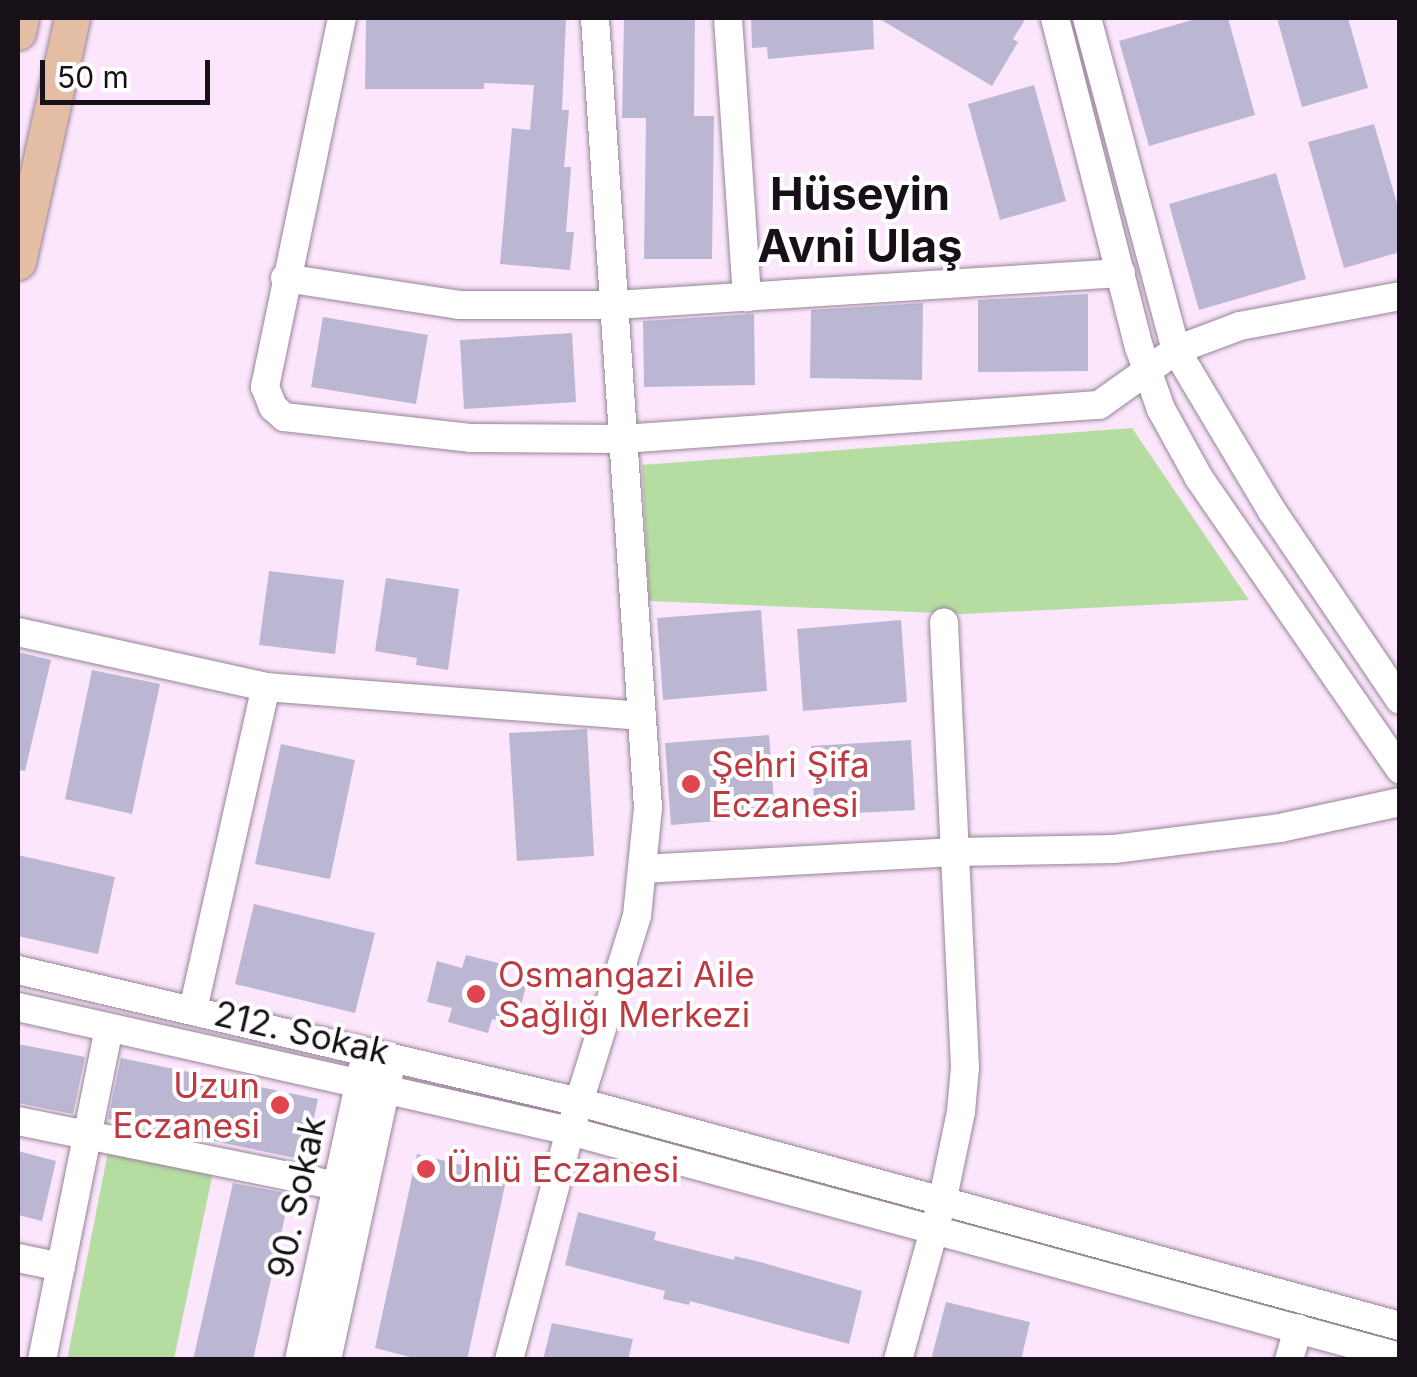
<!DOCTYPE html>
<meta charset="utf-8">
<style>
body{margin:0}
#map{position:relative;width:1417px;height:1377px;overflow:hidden;background:#fbe6fc;font-family:Inter,sans-serif}
div>[style]{position:absolute}
.green>*{inset:0;background:#b5dda2}
.building>*{inset:0;background:#bbb7d2}
.roads{filter:drop-shadow(0 0 2px #978498) drop-shadow(0 0 2px #978498)}
.minor>*{height:28px;margin:-14px;padding:0 14px;transform-origin:14px;border-radius:14px;background:#fff}
.major>*{height:35px;margin:-17.5px;padding:0 17.5px;transform-origin:17.5px;border-radius:17.5px;background:#e3bea4}
.dots>*{width:28px;height:28px;translate:-50% -50%;box-sizing:border-box;border:5px solid #fff;border-radius:50%}
span{translate:-50% -50%;white-space:nowrap;text-align:center;line-height:1.15;-webkit-text-stroke:8px #fff;paint-order:stroke}
.health-label{font-size:35px;color:#be3a42}
.left{translate:0 -50%;text-align:left}
.right{translate:-100% -50%;text-align:right}
.street-label{font-size:35px;color:#171018}
.district-label{font-size:45px;color:#171018;font-weight:700}
.frame{position:absolute;inset:0;border:20px solid #171018;pointer-events:none}
.scale{position:absolute;left:40px;top:60px;width:170px;height:45px;box-sizing:border-box;border:5px solid #171018;border-top:0;padding-left:12px;font-size:30px;line-height:35px;white-space:nowrap;color:#171018;-webkit-text-stroke:8px #fff;paint-order:stroke}
</style>
<div id="map">
<div class="green">
<i style="clip-path:polygon(1132px 428px,1249px 600px,963px 614px,649px 601px,642px 465px)"></i>
<i style="clip-path:polygon(109px 1147px,213px 1172px,174px 1359px,67px 1360px)"></i>
</div>
<div class="building">
<i style="clip-path:polygon(366px 18px,566px 18px,562px 110px,569px 110px,564px 167px,571px 167px,566px 232px,574px 232px,570px 270px,500px 264px,512px 128px,530px 130px,534px 85px,484px 83px,484px 89px,365px 89px)"></i>
<i style="clip-path:polygon(624px 18px,695px 18px,694px 116px,714px 116px,712px 259px,644px 259px,646px 118px,622px 118px)"></i>
<i style="clip-path:polygon(751px 18px,873px 18px,874px 49px,768px 59px,767px 47px,752px 48px)"></i>
<i style="clip-path:polygon(878px 18px,1026px 18px,1013px 39px,1018px 42px,992px 86px)"></i>
<i style="clip-path:polygon(1199px 18px,1228px 18px,1255px 115px,1149px 146px,1119px 41px)"></i>
<i style="clip-path:polygon(1277px 18px,1348px 18px,1368px 88px,1302px 107px)"></i>
<i style="clip-path:polygon(1034px 85px,1066px 201px,1000px 220px,968px 104px)"></i>
<i style="clip-path:polygon(1374px 124px,1400px 214px,1400px 252px,1344px 268px,1308px 142px)"></i>
<i style="clip-path:polygon(1276px 173px,1306px 279px,1199px 310px,1169px 204px)"></i>
<i style="clip-path:polygon(1088px 294px,1088px 371px,978px 372px,978px 300px)"></i>
<i style="clip-path:polygon(923px 303px,922px 380px,810px 378px,811px 310px)"></i>
<i style="clip-path:polygon(754px 314px,755px 385px,644px 387px,643px 321px)"></i>
<i style="clip-path:polygon(323px 317px,428px 335px,416px 404px,311px 387px)"></i>
<i style="clip-path:polygon(572px 333px,576px 402px,464px 409px,460px 340px)"></i>
<i style="clip-path:polygon(269px 571px,344px 580px,335px 654px,259px 645px)"></i>
<i style="clip-path:polygon(386px 578px,459px 589px,448px 670px,416px 665px,417px 658px,375px 651px)"></i>
<i style="clip-path:polygon(761px 610px,767px 691px,663px 700px,657px 618px)"></i>
<i style="clip-path:polygon(901px 620px,907px 702px,803px 711px,797px 629px)"></i>
<i style="clip-path:polygon(18px 652px,51px 660px,25px 771px,18px 770px)"></i>
<i style="clip-path:polygon(92px 670px,160px 684px,132px 814px,65px 799px)"></i>
<i style="clip-path:polygon(587px 729px,594px 856px,517px 861px,509px 733px)"></i>
<i style="clip-path:polygon(769px 735px,775px 816px,671px 825px,665px 743px)"></i>
<i style="clip-path:polygon(911px 740px,915px 810px,815px 815px,811px 746px)"></i>
<i style="clip-path:polygon(281px 744px,355px 760px,330px 879px,255px 864px)"></i>
<i style="clip-path:polygon(18px 855px,115px 877px,98px 954px,18px 936px)"></i>
<i style="clip-path:polygon(254px 904px,375px 933px,355px 1013px,235px 984px)"></i>
<i style="clip-path:polygon(466px 955px,506px 965px,502px 980px,526px 986px,516px 1025px,492px 1019px,488px 1033px,448px 1022px,452px 1008px,427px 1002px,437px 961px,462px 968px)"></i>
<i style="clip-path:polygon(18px 1044px,85px 1057px,73px 1114px,18px 1103px)"></i>
<i style="clip-path:polygon(121px 1058px,318px 1099px,305px 1160px,108px 1119px)"></i>
<i style="clip-path:polygon(18px 1151px,56px 1161px,42px 1221px,18px 1215px)"></i>
<i style="clip-path:polygon(417px 1154px,507px 1176px,467px 1360px,422px 1360px,375px 1348px)"></i>
<i style="clip-path:polygon(233px 1183px,290px 1194px,253px 1360px,193px 1360px)"></i>
<i style="clip-path:polygon(578px 1212px,656px 1232px,654px 1240px,734px 1260px,735px 1256px,760px 1262px,862px 1291px,849px 1344px,690px 1301px,689px 1305px,663px 1299px,665px 1291px,565px 1265px)"></i>
<i style="clip-path:polygon(946px 1302px,1030px 1322px,1021px 1360px,931px 1360px)"></i>
<i style="clip-path:polygon(552px 1323px,633px 1339px,628px 1360px,543px 1360px)"></i>
</div>
<div class="roads">
<div class="minor">
<i style="left:342px;top:18px;width:377px;rotate:101.8deg"></i>
<i style="left:265px;top:387px;width:22px;rotate:68deg"></i>
<i style="left:273px;top:407px;width:15px;rotate:42deg"></i>
<i style="left:284px;top:417px;width:189px;rotate:6.4deg"></i>
<i style="left:472px;top:438px;width:151px;rotate:0.4deg"></i>
<i style="left:623px;top:439px;width:477px;rotate:-4.1deg"></i>
<i style="left:1099px;top:405px;width:95px;rotate:-35.5deg"></i>
<i style="left:1176px;top:350px;width:68px;rotate:-20.6deg"></i>
<i style="left:1240px;top:326px;width:163px;rotate:-10.6deg"></i>
<i style="left:728px;top:18px;width:280px;rotate:86.1deg"></i>
<i style="left:1055px;top:18px;width:340px;rotate:75.7deg"></i>
<i style="left:1139px;top:347px;width:66px;rotate:70.5deg"></i>
<i style="left:1161px;top:409px;width:79px;rotate:61.2deg"></i>
<i style="left:1199px;top:478px;width:354px;rotate:55.4deg"></i>
<i style="left:1087px;top:18px;width:344px;rotate:75deg"></i>
<i style="left:1176px;top:350px;width:187px;rotate:59.2deg"></i>
<i style="left:1272px;top:511px;width:228px;rotate:55.9deg"></i>
<i style="left:285px;top:278px;width:176px;rotate:8.8deg"></i>
<i style="left:459px;top:305px;width:156px"></i>
<i style="left:615px;top:305px;width:507px;rotate:-3.62deg"></i>
<i style="left:18px;top:632px;width:254px;rotate:12.5deg"></i>
<i style="left:266px;top:687px;width:377px;rotate:4.4deg"></i>
<i style="left:642px;top:869px;width:314px;rotate:-3.1deg"></i>
<i style="left:956px;top:852px;width:158px;rotate:-1.1deg"></i>
<i style="left:1114px;top:849px;width:167px;rotate:-7.2deg"></i>
<i style="left:1280px;top:828px;width:123px;rotate:-12.2deg"></i>
<i style="left:18px;top:970px;width:576px;rotate:13.24deg"></i>
<i style="left:579px;top:1102px;width:851px;rotate:15.26deg"></i>
<i style="left:18px;top:1007px;width:566px;rotate:12.66deg"></i>
<i style="left:570px;top:1131px;width:860px;rotate:15.23deg"></i>
<i style="left:193px;top:1010px;width:331px;rotate:-77.3deg"></i>
<i style="left:18px;top:1121px;width:326px;rotate:11.5deg"></i>
<i style="left:18px;top:1258px;width:44px;rotate:11.8deg"></i>
<i style="left:42px;top:1360px;width:339px;rotate:-78.6deg"></i>
<i style="left:299px;top:1360px;width:300px;rotate:-77.7deg"></i>
<i style="left:327px;top:1360px;width:294px;rotate:-77.8deg"></i>
<i style="left:509px;top:1360px;width:237px;rotate:-75.1deg"></i>
<i style="left:570px;top:1131px;width:225px;rotate:-72.7deg"></i>
<i style="left:637px;top:916px;width:109px;rotate:-84.2deg"></i>
<i style="left:648px;top:808px;width:792px;rotate:-93.84deg"></i>
<i style="left:898px;top:1360px;width:168px;rotate:-74.5deg"></i>
<i style="left:943px;top:1198px;width:88px;rotate:-78.2deg"></i>
<i style="left:961px;top:1112px;width:45px;rotate:-84.9deg"></i>
<i style="left:965px;top:1067px;width:445px;rotate:-92.7deg"></i>
<i style="left:1289px;top:1360px;width:33px;rotate:-74deg"></i>
</div>
<div class="major">
<i style="left:18px;top:32px;width:14px;rotate:-78deg"></i>
<i style="left:18px;top:262px;width:250px;rotate:-77.5deg"></i>
</div>
</div>
<div class="dots">
<i style="left:691px;top:784px;background:#e0444e"></i>
<i style="left:476px;top:994px;background:#e0444e"></i>
<i style="left:280px;top:1105px;background:#e0444e"></i>
<i style="left:426px;top:1169px;background:#e0444e"></i>
</div>
<div class="health-label">
<span class="left" style="left:711px;top:784px">Şehri Şifa<br>Eczanesi</span>
<span class="left" style="left:498px;top:994px">Osmangazi Aile<br>Sağlığı Merkezi</span>
<span class="right" style="left:260px;top:1105px">Uzun<br>Eczanesi</span>
<span class="left" style="left:446px;top:1169px">Ünlü Eczanesi</span>
</div>
<div class="street-label">
<span style="left:302px;top:1032px;rotate:13deg">212. Sokak</span>
<span style="left:296px;top:1197px;rotate:-78deg">90. Sokak</span>
</div>
<div class="district-label">
<span style="left:860px;top:220px">Hüseyin<br>Avni Ulaş</span>
</div>
<div class="frame"></div>
<div class="scale">50 m</div>
</div>
